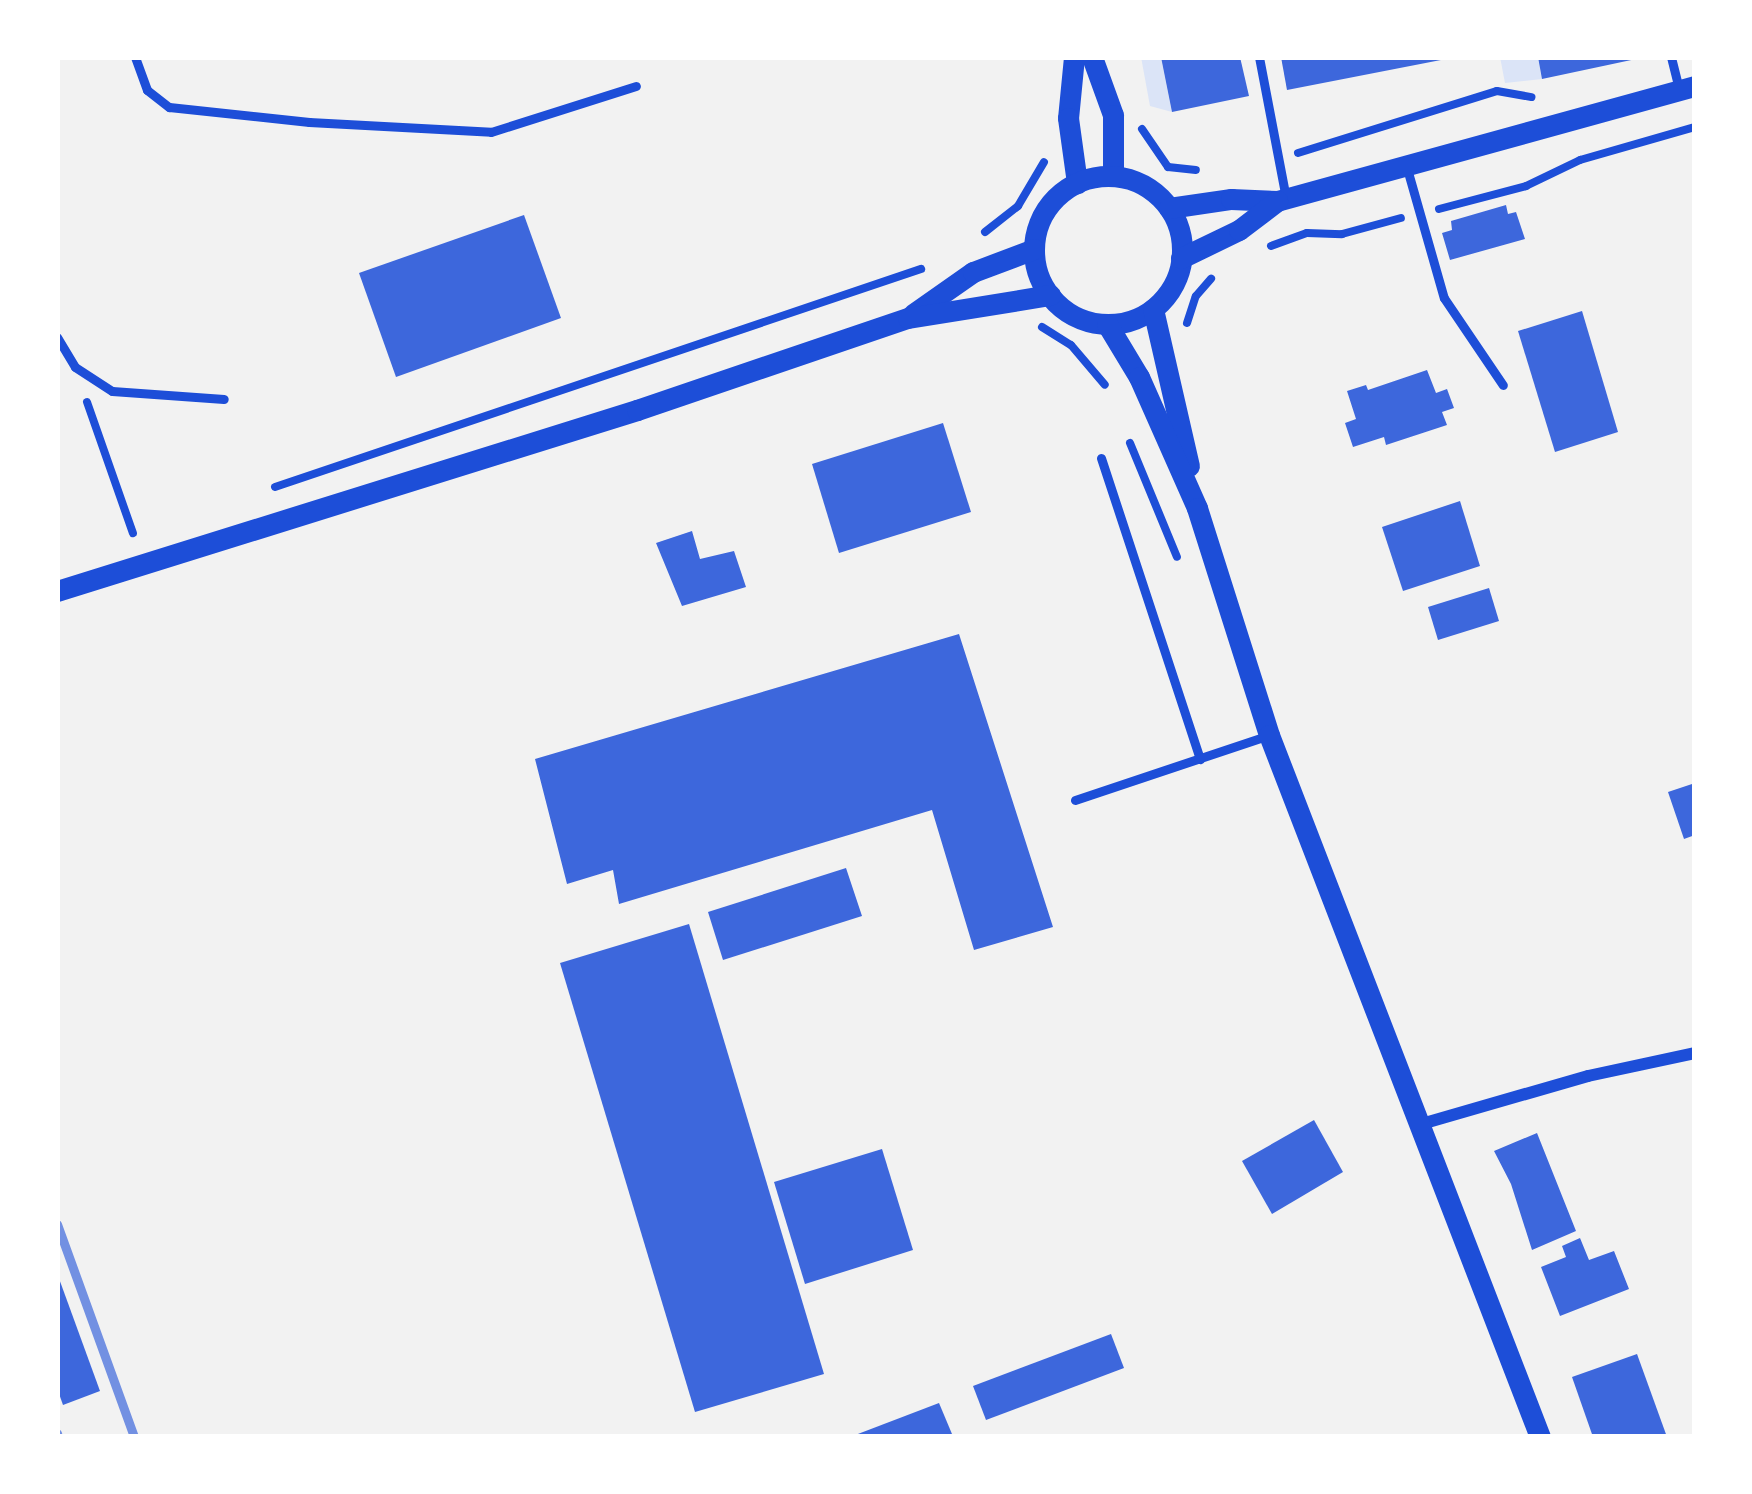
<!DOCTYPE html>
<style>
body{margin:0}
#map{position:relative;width:1752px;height:1494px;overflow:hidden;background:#f2f2f2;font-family:Inter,sans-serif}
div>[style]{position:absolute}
.green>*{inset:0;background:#dbe4f7}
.building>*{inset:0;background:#3d67dc}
.path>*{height:8px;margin:-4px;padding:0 4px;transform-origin:4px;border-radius:4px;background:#1d4ed8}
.service>*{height:9px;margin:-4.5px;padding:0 4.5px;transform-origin:4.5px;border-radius:4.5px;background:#1d4ed8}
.minor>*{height:12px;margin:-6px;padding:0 6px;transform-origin:6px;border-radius:6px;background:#1d4ed8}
.tertiary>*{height:21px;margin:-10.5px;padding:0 10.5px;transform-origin:10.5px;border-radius:10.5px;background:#1d4ed8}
.tertiary>.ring{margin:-10.5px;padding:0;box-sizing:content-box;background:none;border:21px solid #1d4ed8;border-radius:50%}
.rail>*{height:9px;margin:-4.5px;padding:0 4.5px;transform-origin:4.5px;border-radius:4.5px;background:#7290e2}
span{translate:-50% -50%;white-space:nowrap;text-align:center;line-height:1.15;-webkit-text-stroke:10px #fff;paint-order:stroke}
.frame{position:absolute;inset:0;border:60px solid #fff;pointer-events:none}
</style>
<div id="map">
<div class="green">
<i style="clip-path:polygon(1141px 57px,1161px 57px,1172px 112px,1150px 106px)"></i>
<i style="clip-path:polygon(1500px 57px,1538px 57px,1542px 79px,1505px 83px)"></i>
</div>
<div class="building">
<i style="clip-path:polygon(1161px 57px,1240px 57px,1249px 96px,1172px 112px)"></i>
<i style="clip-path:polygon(1281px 57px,1446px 57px,1446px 59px,1287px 90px)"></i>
<i style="clip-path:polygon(1538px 57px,1636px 57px,1636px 59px,1542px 79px)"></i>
<i style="clip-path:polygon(1506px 205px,1508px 214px,1516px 212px,1525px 239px,1450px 260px,1442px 233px,1452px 230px,1451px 221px)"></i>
<i style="clip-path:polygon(524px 215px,561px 318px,396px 377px,359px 273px)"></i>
<i style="clip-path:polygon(1582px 311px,1618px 432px,1555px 452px,1518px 331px)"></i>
<i style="clip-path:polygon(1427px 370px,1436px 393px,1447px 389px,1454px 408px,1442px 412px,1447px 425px,1386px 445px,1384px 437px,1353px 447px,1345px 423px,1356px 419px,1347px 391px,1366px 385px,1368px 390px)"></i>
<i style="clip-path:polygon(943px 423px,971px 512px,839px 553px,812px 464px)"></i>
<i style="clip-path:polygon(1460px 501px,1480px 566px,1403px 591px,1382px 527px)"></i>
<i style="clip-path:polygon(692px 531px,700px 559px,734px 551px,746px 587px,682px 606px,656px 543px)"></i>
<i style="clip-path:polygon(1489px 588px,1499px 621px,1438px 640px,1428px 607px)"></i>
<i style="clip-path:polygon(959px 634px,1053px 927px,974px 950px,932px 810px,619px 904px,613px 870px,567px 884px,535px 759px)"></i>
<i style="clip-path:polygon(1692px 784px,1695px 835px,1684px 839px,1668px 792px)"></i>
<i style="clip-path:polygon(846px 868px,862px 916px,723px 960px,708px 912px)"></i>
<i style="clip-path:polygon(689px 924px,824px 1374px,695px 1412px,560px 963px)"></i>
<i style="clip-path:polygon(1314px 1120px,1343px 1172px,1272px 1214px,1242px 1161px)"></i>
<i style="clip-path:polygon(1537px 1133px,1576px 1231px,1532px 1250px,1511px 1184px,1494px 1151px)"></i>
<i style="clip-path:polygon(882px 1149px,913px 1250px,805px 1284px,774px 1182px)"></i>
<i style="clip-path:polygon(1580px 1238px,1589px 1260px,1614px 1251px,1629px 1289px,1560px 1316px,1541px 1267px,1566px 1257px,1562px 1246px)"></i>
<i style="clip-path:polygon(57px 1273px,100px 1391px,63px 1405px,57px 1388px)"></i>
<i style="clip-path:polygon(1111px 1334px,1124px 1368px,986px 1420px,973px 1386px)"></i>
<i style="clip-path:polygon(1637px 1354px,1667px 1437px,1593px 1437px,1572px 1377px)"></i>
<i style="clip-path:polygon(939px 1403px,952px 1434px,850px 1437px)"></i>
</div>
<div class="path">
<i style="left:1142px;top:129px;width:46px;rotate:55.6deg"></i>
<i style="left:1168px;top:167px;width:28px;rotate:6deg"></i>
<i style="left:1298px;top:153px;width:208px;rotate:-17.3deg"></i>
<i style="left:1497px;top:91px;width:35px;rotate:10deg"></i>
<i style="left:1439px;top:209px;width:90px;rotate:-14.8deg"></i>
<i style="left:1526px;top:186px;width:60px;rotate:-25.7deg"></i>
<i style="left:1580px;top:160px;width:120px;rotate:-16deg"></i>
<i style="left:985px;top:232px;width:42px;rotate:-38.2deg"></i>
<i style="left:1018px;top:206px;width:51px;rotate:-59.4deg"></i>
<i style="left:1271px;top:246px;width:38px;rotate:-20deg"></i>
<i style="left:1307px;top:233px;width:35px;rotate:2deg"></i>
<i style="left:1342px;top:234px;width:61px;rotate:-15.2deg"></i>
<i style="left:1187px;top:323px;width:28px;rotate:-72deg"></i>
<i style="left:1196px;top:296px;width:23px;rotate:-49deg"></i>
<i style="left:1042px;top:327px;width:34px;rotate:32deg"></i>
<i style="left:1071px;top:345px;width:52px;rotate:49.6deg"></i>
<i style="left:87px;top:402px;width:139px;rotate:70.7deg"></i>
<i style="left:1130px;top:443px;width:123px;rotate:67.6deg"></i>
<i style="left:275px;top:487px;width:682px;rotate:-18.65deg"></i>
</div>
<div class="service">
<i style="left:135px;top:57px;width:35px;rotate:70deg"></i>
<i style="left:147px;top:90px;width:28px;rotate:38deg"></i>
<i style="left:169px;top:107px;width:141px;rotate:6.1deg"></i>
<i style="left:309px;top:122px;width:182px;rotate:3.1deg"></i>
<i style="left:491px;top:132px;width:152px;rotate:-17.6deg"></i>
<i style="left:1259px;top:57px;width:144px;rotate:79.2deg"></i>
<i style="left:1671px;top:57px;width:34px;rotate:76deg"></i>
<i style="left:1406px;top:165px;width:138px;rotate:74.1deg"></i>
<i style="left:1444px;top:298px;width:105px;rotate:55.9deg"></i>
<i style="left:57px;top:337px;width:35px;rotate:59deg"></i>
<i style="left:75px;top:367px;width:44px;rotate:33deg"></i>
<i style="left:112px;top:391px;width:112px;rotate:4.1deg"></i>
<i style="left:1101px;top:458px;width:317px;rotate:71.8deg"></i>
<i style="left:1075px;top:800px;width:205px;rotate:-18.5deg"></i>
</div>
<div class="minor">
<i style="left:1418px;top:1125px;width:177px;rotate:-16.1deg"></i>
<i style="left:1588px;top:1076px;width:109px;rotate:-12.1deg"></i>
</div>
<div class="tertiary">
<i style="left:1074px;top:57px;width:61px;rotate:95.6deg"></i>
<i style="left:1068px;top:118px;width:66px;rotate:82.1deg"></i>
<i style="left:1092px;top:57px;width:62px;rotate:70.1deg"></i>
<i style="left:1113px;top:115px;width:61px;rotate:90deg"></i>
<i class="ring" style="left:1034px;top:176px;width:127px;height:127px"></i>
<i style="left:1169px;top:208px;width:63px;rotate:-8.3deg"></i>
<i style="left:1231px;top:199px;width:46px;rotate:2.5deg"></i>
<i style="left:1277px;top:201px;width:434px;rotate:-15.4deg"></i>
<i style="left:1181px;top:258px;width:64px;rotate:-25.8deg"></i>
<i style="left:1239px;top:230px;width:48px;rotate:-37.3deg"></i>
<i style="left:1153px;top:309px;width:161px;rotate:77.1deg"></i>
<i style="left:913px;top:314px;width:73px;rotate:-35deg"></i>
<i style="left:973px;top:272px;width:65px;rotate:-20.7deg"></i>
<i style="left:1107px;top:324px;width:62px;rotate:58.9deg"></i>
<i style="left:1139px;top:377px;width:143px;rotate:66.1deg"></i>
<i style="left:1197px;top:508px;width:238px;rotate:72.4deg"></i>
<i style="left:1269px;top:735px;width:752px;rotate:68.89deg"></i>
<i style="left:57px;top:591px;width:608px;rotate:-17.33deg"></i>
<i style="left:637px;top:410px;width:286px;rotate:-18.8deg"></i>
<i style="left:908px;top:318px;width:144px;rotate:-9.2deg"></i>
</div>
<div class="rail">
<i style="left:57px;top:1224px;width:226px;rotate:70.1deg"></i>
<i style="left:57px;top:1433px;width:4px;rotate:76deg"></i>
</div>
<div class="frame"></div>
</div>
